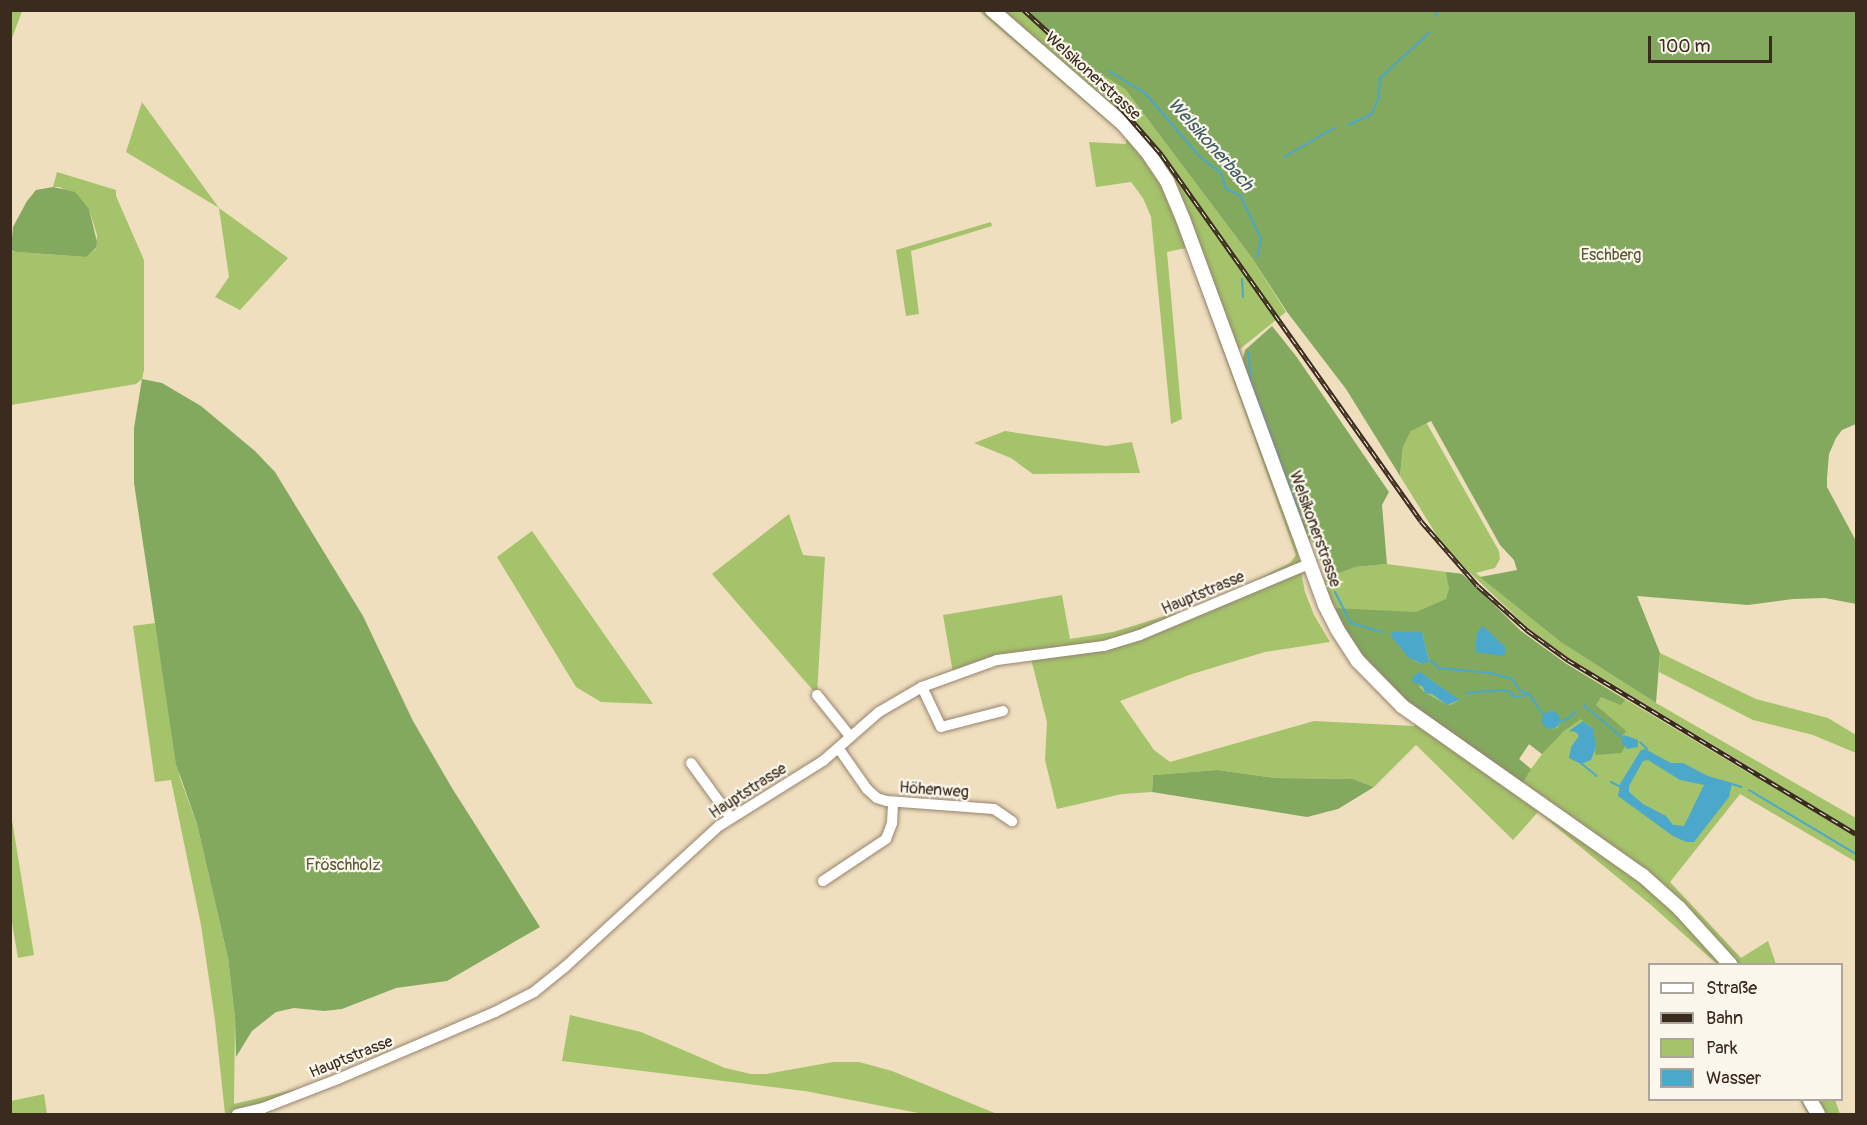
<!DOCTYPE html>
<meta charset="utf-8">
<style>
body{margin:0}
#map{position:relative;width:1867px;height:1125px;overflow:hidden;background:#f0dfbf;font-family:Pangolin,sans-serif}
div>[style]{position:absolute}
.green>*{inset:0;background:#a4c36b}
.forest>*{inset:0;background:#83a95f}
.water>*{inset:0;background:#4ba8ca}
.round{border-radius:50%}
.stream>*{height:2px;margin:-1px;padding:0 1px;transform-origin:1px;border-radius:1px;background:#4ba8ca}
.roads{filter:drop-shadow(0 0 2px #96846e) drop-shadow(0 0 2px #96846e)}
.street>*{height:10px;margin:-5px;padding:0 5px;transform-origin:5px;border-radius:5px;background:#fff}
.secondary>*{height:14px;margin:-7px;padding:0 7px;transform-origin:7px;border-radius:7px;background:#fff}
.rail>*{height:4.5px;margin-top:-2.25px;transform-origin:0;background:repeating-linear-gradient(90deg,#fbf7ec 0 7px,#3b2a1e 0 14px);box-sizing:border-box;border-block:2px solid #3b2a1e}
span{translate:-50% -50%;white-space:nowrap;text-align:center;line-height:1.15;-webkit-text-stroke:4.5px #fbf7ec;paint-order:stroke}
.street-label{font-size:16px;color:#3b2a1e}
.park-label{font-size:16px;color:#5a5835}
.water-label{font-size:18px;color:#415c63;font-style:italic}
.frame{position:absolute;inset:0;border:12px solid #3b2a1e;pointer-events:none}
.legend{position:absolute;left:1648px;top:963px;width:195px;height:138px;box-sizing:border-box;background:#fbf7ec;border:2px solid #aea59a;margin:0;padding:8px 10px;list-style:none;font-size:18px;color:#3b2a1e}
.legend li{display:flex;align-items:center;gap:12px;height:30px}
.legend b{width:30px;border:2px solid #aea59a}
.scale{position:absolute;left:1648px;top:36px;width:124px;height:27px;box-sizing:border-box;border:3px solid #3b2a1e;border-top:0;padding-left:8px;font-size:18px;line-height:21px;white-space:nowrap;color:#3b2a1e;-webkit-text-stroke:4px #fbf7ec;paint-order:stroke}
</style>
<div id="map">
<div class="green">
<i style="clip-path:polygon(11px 10px,22px 11px,11px 41px,10px 11px)"></i>
<i style="clip-path:polygon(evenodd,979px 11px,1023px 11px,1081px 62px,1125px 89px,1252px 258px,1286px 312px,1230px 357px,1296px 545px,1305px 592px,1314px 615px,1330px 642px,1265px 652px,1192px 674px,1120px 701px,1154px 750px,1170px 762px,1314px 721px,1414px 726px,1419px 719px,1347px 635px,1324px 585px,1324px 577px,1354px 567px,1387px 564px,1462px 574px,1521px 631px,1565px 663px,1752px 775px,1755px 770px,1569px 658px,1528px 628px,1469px 572px,1439px 539px,1400px 476px,1403px 447px,1411px 431px,1426px 422px,1499px 551px,1500px 559px,1495px 568px,1476px 573px,1562px 643px,1656px 703px,1856px 818px,1856px 862px,1740px 794px,1670px 882px,1741px 958px,1768px 941px,1776px 964px,1717px 964px,1651px 905px,1538px 812px,1513px 840px,1416px 745px,1374px 787px,1353px 779px,1275px 778px,1217px 770px,1153px 775px,1152px 792px,1122px 794px,1057px 809px,1045px 760px,1047px 722px,1030px 655px,953px 673px,943px 615px,1062px 595px,1070px 639px,1113px 632px,1175px 613px,1178px 619px,1290px 563px,1296px 555px,1186px 248px,1167px 252px,1182px 419px,1171px 424px,1151px 217px,1143px 198px,1131px 182px,1096px 187px,1089px 142px,1126px 144px,1126px 137px,979px 11px,1529px 744px,1542px 754px,1531px 769px,1519px 759px,1529px 744px)"></i>
<i style="clip-path:polygon(142px 102px,219px 208px,288px 258px,240px 310px,215px 297px,229px 277px,219px 208px,126px 152px)"></i>
<i style="clip-path:polygon(57px 172px,116px 190px,116px 196px,144px 260px,144px 370px,142px 379px,136px 384px,11px 405px,10px 250px,16px 252px,85px 257px,96px 249px,97px 235px,89px 209px,60px 187px,53px 187px)"></i>
<i style="clip-path:polygon(991px 222px,992px 226px,911px 251px,919px 314px,906px 316px,896px 250px)"></i>
<i style="clip-path:polygon(1005px 431px,1106px 446px,1132px 442px,1140px 473px,1033px 474px,1011px 458px,974px 443px)"></i>
<i style="clip-path:polygon(789px 514px,803px 555px,825px 557px,817px 695px,712px 574px)"></i>
<i style="clip-path:polygon(532px 531px,653px 704px,601px 702px,576px 687px,497px 557px)"></i>
<i style="clip-path:polygon(155px 623px,180px 778px,197px 824px,228px 958px,235px 1018px,234px 1104px,338px 1079px,237px 1114px,225px 1114px,215px 1020px,201px 925px,171px 780px,155px 782px,133px 626px)"></i>
<i style="clip-path:polygon(1660px 653px,1756px 699px,1828px 718px,1856px 735px,1856px 753px,1813px 735px,1753px 720px,1659px 672px)"></i>
<i style="clip-path:polygon(11px 814px,34px 955px,18px 958px,11px 917px)"></i>
<i style="clip-path:polygon(570px 1015px,641px 1032px,725px 1068px,751px 1074px,766px 1074px,833px 1062px,859px 1062px,892px 1071px,997px 1114px,923px 1114px,805px 1091px,562px 1061px)"></i>
<i style="clip-path:polygon(44px 1094px,47px 1114px,11px 1114px,11px 1101px)"></i>
<i style="clip-path:polygon(1800px 1100px,1835px 1100px,1840px 1114px,1808px 1114px)"></i>
</div>
<div class="forest">
<i style="clip-path:polygon(1023px 11px,1856px 11px,1856px 424px,1842px 430px,1836px 438px,1829px 454px,1827px 478px,1827px 487px,1856px 541px,1856px 604px,1825px 598px,1793px 599px,1748px 605px,1637px 596px,1660px 653px,1656px 703px,1562px 643px,1480px 577px,1517px 570px,1514px 560px,1500px 545px,1431px 421px,1411px 431px,1403px 447px,1400px 476px,1346px 389px,1287px 312px,1252px 258px,1125px 89px,1081px 62px)"></i>
<i style="clip-path:polygon(53px 187px,75px 192px,89px 209px,97px 242px,96px 248px,86px 257px,16px 252px,11px 250px,13px 227px,27px 201px,36px 190px)"></i>
<i style="clip-path:polygon(1272px 326px,1296px 356px,1389px 492px,1382px 505px,1387px 564px,1355px 567px,1336px 574px,1325px 574px,1315px 544px,1306px 536px,1242px 363px,1245px 350px)"></i>
<i style="clip-path:polygon(142px 379px,162px 383px,201px 406px,255px 451px,275px 472px,363px 616px,413px 721px,452px 788px,540px 927px,447px 981px,396px 988px,342px 1009px,324px 1011px,294px 1008px,276px 1012px,252px 1031px,236px 1057px,235px 1018px,228px 958px,197px 824px,176px 764px,134px 483px,134px 428px)"></i>
<i style="clip-path:polygon(evenodd,1446px 572px,1462px 574px,1521px 631px,1565px 663px,1625px 700px,1621px 705px,1601px 697px,1596px 705px,1626px 731px,1622px 737px,1625px 747px,1621px 753px,1595px 755px,1596px 747px,1591px 727px,1581px 719px,1564px 731px,1542px 754px,1529px 744px,1519px 759px,1531px 769px,1519px 789px,1419px 719px,1358px 652px,1333px 608px,1416px 612px,1446px 599px,1449px 589px,1446px 572px,1392px 632px,1422px 632px,1429px 659px,1421px 664px,1414px 661px,1390px 635px,1392px 632px,1446px 572px,1420px 672px,1457px 698px,1461px 699px,1451px 705px,1445px 704px,1424px 692px,1419px 687px,1420px 672px,1446px 572px,1551px 711px,1560px 719px,1558px 728px,1551px 729px,1543px 723px,1551px 711px)"></i>
<i style="clip-path:polygon(1217px 770px,1275px 778px,1353px 779px,1374px 787px,1338px 809px,1307px 817px,1152px 792px,1153px 775px)"></i>
</div>
<div class="water">
<i style="clip-path:polygon(1483px 626px,1506px 648px,1504px 656px,1475px 652px,1477px 632px)"></i>
<i style="clip-path:polygon(1392px 632px,1422px 632px,1429px 661px,1422px 664px,1409px 658px,1390px 635px)"></i>
<i style="clip-path:polygon(1420px 672px,1457px 698px,1461px 699px,1447px 705px,1432px 694px,1425px 693px,1423px 687px,1412px 681px,1413px 676px)"></i>
<i class="round" style="left:1542px;top:711px;width:18px;height:18px"></i>
<i style="clip-path:polygon(1583px 721px,1593px 729px,1596px 747px,1591px 760px,1581px 764px,1569px 758px,1571px 747px,1579px 736px,1576px 732px,1569px 731px)"></i>
<i style="clip-path:polygon(1624px 735px,1638px 740px,1638px 747px,1627px 749px,1621px 741px)"></i>
<i style="clip-path:polygon(evenodd,1645px 749px,1671px 763px,1683px 763px,1708px 776px,1732px 783px,1729px 797px,1694px 842px,1686px 842px,1673px 836px,1618px 796px,1620px 784px,1641px 750px,1645px 749px,1648px 760px,1680px 780px,1704px 785px,1684px 826px,1673px 825px,1666px 816px,1643px 804px,1629px 792px,1629px 786px,1643px 761px,1648px 760px)"></i>
</div>
<div class="stream">
<i style="left:1436px;top:16px;width:7px;rotate:-63deg"></i>
<i style="left:1109px;top:71px;width:42px;rotate:31.4deg"></i>
<i style="left:1145px;top:93px;width:84px;rotate:49.3deg"></i>
<i style="left:1200px;top:157px;width:26px;rotate:37deg"></i>
<i style="left:1221px;top:173px;width:17px;rotate:73deg"></i>
<i style="left:1226px;top:189px;width:15px;rotate:23deg"></i>
<i style="left:1240px;top:195px;width:49px;rotate:64.5deg"></i>
<i style="left:1261px;top:239px;width:19px;rotate:102deg"></i>
<i style="left:1348px;top:125px;width:26px;rotate:-25deg"></i>
<i style="left:1372px;top:114px;width:18px;rotate:-68deg"></i>
<i style="left:1379px;top:97px;width:19px;rotate:-87deg"></i>
<i style="left:1380px;top:78px;width:67px;rotate:-42.6deg"></i>
<i style="left:1284px;top:157px;width:58px;rotate:-30.1deg"></i>
<i style="left:1242px;top:279px;width:18px;rotate:87deg"></i>
<i style="left:1248px;top:352px;width:29px;rotate:84deg"></i>
<i style="left:1251px;top:381px;width:142px;rotate:69.8deg"></i>
<i style="left:1335px;top:592px;width:35px;rotate:63deg"></i>
<i style="left:1351px;top:623px;width:33px;rotate:16deg"></i>
<i style="left:1430px;top:660px;width:12px;rotate:42deg"></i>
<i style="left:1439px;top:668px;width:52px;rotate:5.5deg"></i>
<i style="left:1491px;top:673px;width:22px;rotate:16deg"></i>
<i style="left:1512px;top:679px;width:14px;rotate:56deg"></i>
<i style="left:1520px;top:691px;width:9px;rotate:18deg"></i>
<i style="left:1529px;top:694px;width:25px;rotate:56deg"></i>
<i style="left:1467px;top:693px;width:35px;rotate:-5deg"></i>
<i style="left:1502px;top:690px;width:9px;rotate:13deg"></i>
<i style="left:1511px;top:692px;width:6px;rotate:59deg"></i>
<i style="left:1514px;top:697px;width:14px;rotate:-8deg"></i>
<i style="left:1584px;top:705px;width:8px;rotate:45deg"></i>
<i style="left:1592px;top:712px;width:39px;rotate:40deg"></i>
<i style="left:1561px;top:721px;width:7px;rotate:-16deg"></i>
<i style="left:1568px;top:719px;width:11px;rotate:-45deg"></i>
<i style="left:1640px;top:742px;width:10px;rotate:45deg"></i>
<i style="left:1582px;top:764px;width:19px;rotate:39deg"></i>
<i style="left:1611px;top:782px;width:9px;rotate:27deg"></i>
<i style="left:1732px;top:784px;width:10px;rotate:17deg"></i>
<i style="left:1749px;top:790px;width:125px;rotate:30.9deg"></i>
</div>
<div class="roads">
<div class="street">
<i style="left:922px;top:687px;width:44px;rotate:64.6deg"></i>
<i style="left:941px;top:727px;width:64px;rotate:-14.5deg"></i>
<i style="left:817px;top:695px;width:53px;rotate:51.2deg"></i>
<i style="left:839px;top:749px;width:49px;rotate:55deg"></i>
<i style="left:867px;top:789px;width:13px;rotate:42deg"></i>
<i style="left:877px;top:798px;width:10px;rotate:17deg"></i>
<i style="left:887px;top:801px;width:107px;rotate:4.3deg"></i>
<i style="left:994px;top:809px;width:22px;rotate:34deg"></i>
<i style="left:691px;top:763px;width:68px;rotate:54deg"></i>
<i style="left:823px;top:881px;width:76px;rotate:-33.7deg"></i>
<i style="left:886px;top:839px;width:17px;rotate:-69deg"></i>
<i style="left:892px;top:823px;width:21px;rotate:-87deg"></i>
<i style="left:237px;top:1114px;width:27px;rotate:-13deg"></i>
<i style="left:263px;top:1108px;width:80px;rotate:-21.1deg"></i>
<i style="left:338px;top:1079px;width:171px;rotate:-23.1deg"></i>
<i style="left:495px;top:1012px;width:44px;rotate:-27.1deg"></i>
<i style="left:534px;top:992px;width:40px;rotate:-39deg"></i>
<i style="left:565px;top:967px;width:209px;rotate:-42.5deg"></i>
<i style="left:719px;top:826px;width:123px;rotate:-32deg"></i>
<i style="left:823px;top:761px;width:74px;rotate:-41.2deg"></i>
<i style="left:879px;top:712px;width:50px;rotate:-30.2deg"></i>
<i style="left:922px;top:687px;width:80px;rotate:-19.8deg"></i>
<i style="left:997px;top:660px;width:108px;rotate:-7.5deg"></i>
<i style="left:1104px;top:646px;width:38px;rotate:-17deg"></i>
<i style="left:1140px;top:635px;width:183px;rotate:-22.8deg"></i>
</div>
<div class="secondary">
<i style="left:992px;top:10px;width:174px;rotate:41deg"></i>
<i style="left:1123px;top:124px;width:35px;rotate:49deg"></i>
<i style="left:1146px;top:150px;width:37px;rotate:56deg"></i>
<i style="left:1167px;top:181px;width:41px;rotate:67.2deg"></i>
<i style="left:1183px;top:219px;width:411px;rotate:69.8deg"></i>
<i style="left:1325px;top:605px;width:27px;rotate:63deg"></i>
<i style="left:1337px;top:629px;width:38px;rotate:57deg"></i>
<i style="left:1358px;top:661px;width:63px;rotate:45.6deg"></i>
<i style="left:1402px;top:706px;width:294px;rotate:35.2deg"></i>
<i style="left:1642px;top:875px;width:50px;rotate:41.7deg"></i>
<i style="left:1679px;top:908px;width:76px;rotate:47.7deg"></i>
<i style="left:1810px;top:1100px;width:16px;rotate:60deg"></i>
</div>
</div>
<div class="rail">
<i style="left:1024px;top:10px;width:77px;rotate:42.4deg"></i>
<i style="left:1081px;top:62px;width:123px;rotate:48.9deg"></i>
<i style="left:1162px;top:155px;width:448px;rotate:54.7deg"></i>
<i style="left:1421px;top:521px;width:86px;rotate:48.8deg"></i>
<i style="left:1478px;top:586px;width:66px;rotate:41.9deg"></i>
<i style="left:1527px;top:630px;width:51px;rotate:36.2deg"></i>
<i style="left:1568px;top:660px;width:336px;rotate:31.1deg"></i>
</div>
<div class="street-label">
<span style="left:1093px;top:76px;rotate:42deg">Welsikonerstrasse</span>
<span style="left:1315px;top:529px;rotate:70deg">Welsikonerstrasse</span>
<span style="left:1203px;top:593px;rotate:-23deg">Hauptstrasse</span>
<span style="left:934px;top:790px;rotate:4deg">Höhenweg</span>
<span style="left:748px;top:791px;rotate:-33deg">Hauptstrasse</span>
<span style="left:351px;top:1057px;rotate:-22deg">Hauptstrasse</span>
</div>
<div class="park-label">
<span style="left:1611px;top:255px">Eschberg</span>
<span style="left:343px;top:865px">Fröschholz</span>
</div>
<div class="water-label">
<span style="left:1210px;top:145px;rotate:48deg">Welsikonerbach</span>
</div>
<div class="frame"></div>
<ul class="legend">
<li><b style="height:8px;background:#fff"></b>Straße</li>
<li><b style="height:8px;background:#3b2a1e"></b>Bahn</li>
<li><b style="height:16px;background:#a4c36b"></b>Park</li>
<li><b style="height:16px;background:#4ba8ca"></b>Wasser</li>
</ul>
<div class="scale">100 m</div>
</div>
